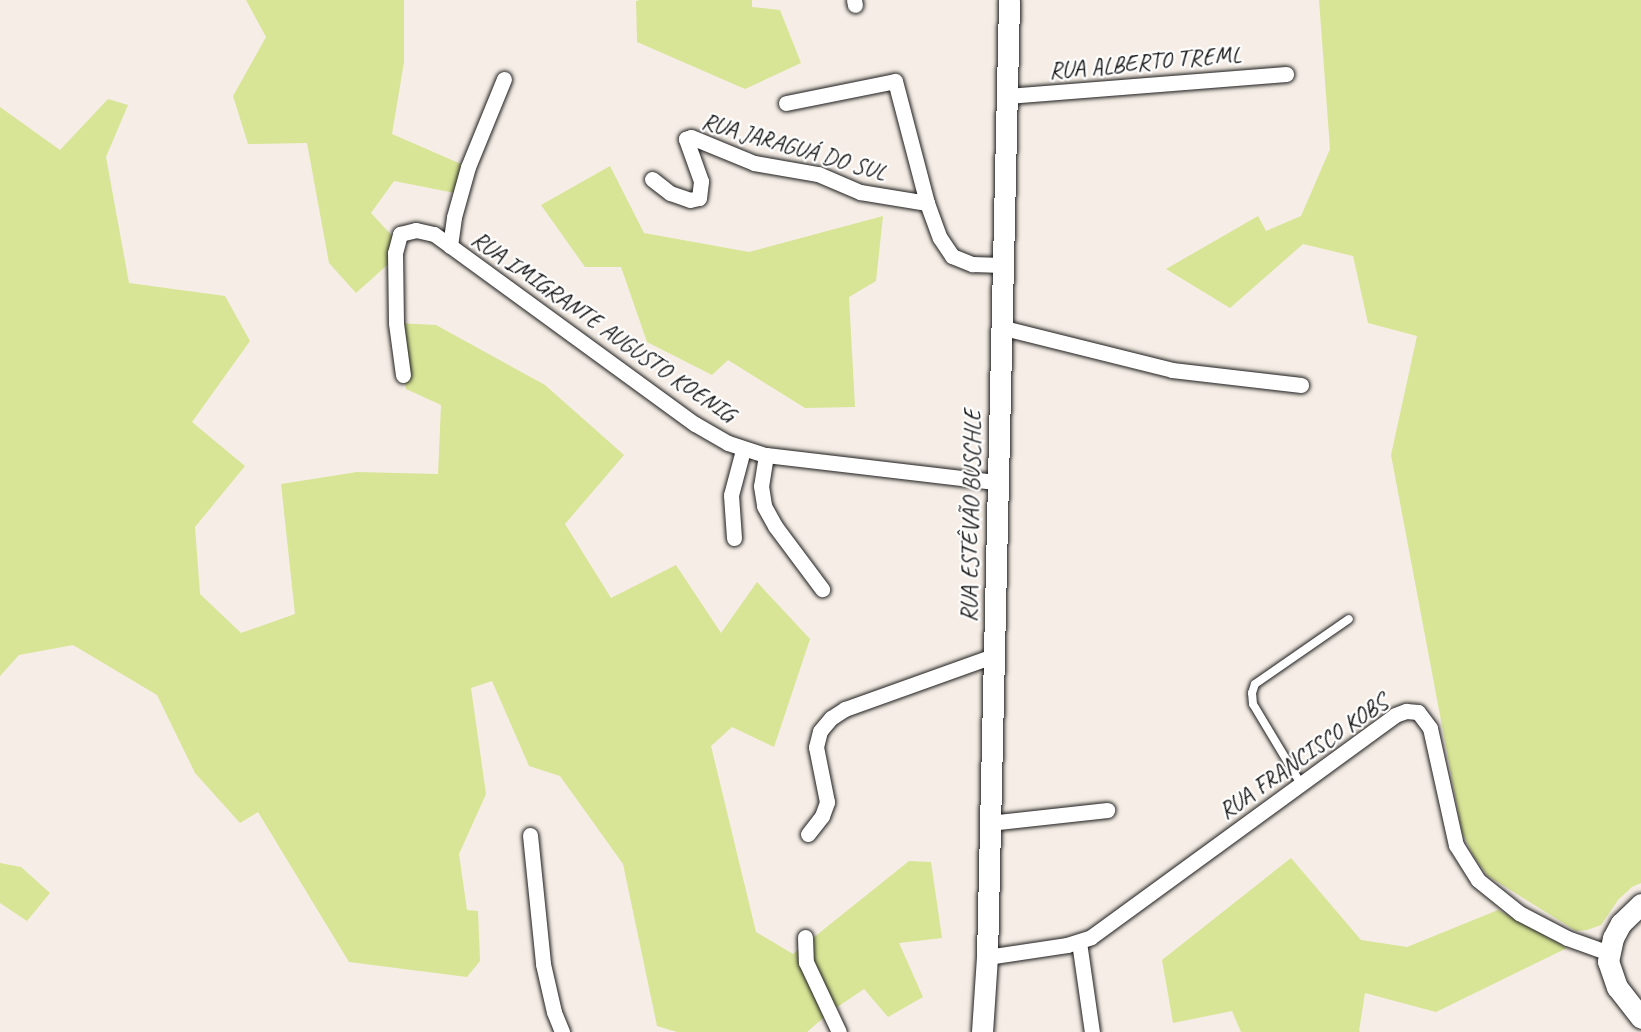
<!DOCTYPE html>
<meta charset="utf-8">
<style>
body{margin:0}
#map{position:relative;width:1641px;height:1032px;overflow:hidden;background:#f6eee6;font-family:Caveat,sans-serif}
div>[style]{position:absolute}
.green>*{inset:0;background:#d8e496}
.roads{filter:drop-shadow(0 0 2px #1c1c1c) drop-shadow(0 0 2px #1c1c1c)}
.lane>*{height:8px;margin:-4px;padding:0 4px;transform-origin:4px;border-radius:4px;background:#fff}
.street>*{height:15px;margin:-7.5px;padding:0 7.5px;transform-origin:7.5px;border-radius:7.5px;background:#fff}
.secondary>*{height:21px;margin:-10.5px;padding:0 10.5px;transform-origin:10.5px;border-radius:10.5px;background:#fff}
span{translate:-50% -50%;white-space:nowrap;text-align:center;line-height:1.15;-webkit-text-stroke:4.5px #fff;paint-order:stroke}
.street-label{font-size:24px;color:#1c1c1c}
</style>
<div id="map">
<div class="green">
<i style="clip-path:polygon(246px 0,404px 0,404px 62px,392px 134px,468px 167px,460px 194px,394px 181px,371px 213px,397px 241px,395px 258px,356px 293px,329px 263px,307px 143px,248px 144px,233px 96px,266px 37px)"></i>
<i style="clip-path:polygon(640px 0,752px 0,752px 7px,780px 10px,801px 63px,745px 89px,637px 42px,636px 1px)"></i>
<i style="clip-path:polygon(1319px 0,1641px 0,1641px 883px,1632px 887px,1618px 900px,1601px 925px,1587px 930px,1576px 931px,1488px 876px,1474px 857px,1462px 832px,1391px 455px,1417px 336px,1368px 323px,1353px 256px,1303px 244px,1230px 308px,1166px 269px,1258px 216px,1266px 231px,1301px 216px,1330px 149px)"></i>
<i style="clip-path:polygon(108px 99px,128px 105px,106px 157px,129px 283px,225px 296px,250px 341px,192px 422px,245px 466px,195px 527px,200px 594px,241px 633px,295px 614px,281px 484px,357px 472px,438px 474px,441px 405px,406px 389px,396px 323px,436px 325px,545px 385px,624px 455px,565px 524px,611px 598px,676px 565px,721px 633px,757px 582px,810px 639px,774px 747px,732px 727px,711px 746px,756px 932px,793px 954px,909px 861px,931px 862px,942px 938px,899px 943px,923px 997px,888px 1017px,864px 989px,830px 1012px,807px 1032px,677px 1032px,657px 1026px,623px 864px,560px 776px,529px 766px,492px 681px,471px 688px,486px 794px,459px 854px,467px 910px,478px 911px,480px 961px,467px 977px,349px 962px,258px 812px,240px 823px,195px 773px,157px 695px,73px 645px,19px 655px,0 676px,0 107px,60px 150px)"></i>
<i style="clip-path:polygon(610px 166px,644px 233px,749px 252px,883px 216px,876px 281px,849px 297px,855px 407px,805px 408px,728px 360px,712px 375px,647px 342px,621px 267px,585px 267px,541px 205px)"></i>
<i style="clip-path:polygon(1291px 858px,1361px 940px,1407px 947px,1498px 910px,1567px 948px,1436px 1012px,1365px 993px,1359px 1031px,1361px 1032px,1241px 1032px,1232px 1011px,1173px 1023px,1162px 960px)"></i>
<i style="clip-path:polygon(0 863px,21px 867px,50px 893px,27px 921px,0 903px)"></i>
</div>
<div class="roads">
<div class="lane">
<i style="left:1301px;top:784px;width:93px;rotate:-121deg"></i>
<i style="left:1253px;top:704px;width:11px;rotate:-95deg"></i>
<i style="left:1252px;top:693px;width:9px;rotate:-72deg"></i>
<i style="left:1255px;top:684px;width:114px;rotate:-34.7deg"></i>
</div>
<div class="street">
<i style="left:854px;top:0;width:5px;rotate:79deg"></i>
<i style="left:1007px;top:96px;width:280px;rotate:-4.5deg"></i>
<i style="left:786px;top:103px;width:111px;rotate:-11.4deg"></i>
<i style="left:895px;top:81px;width:126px;rotate:75.3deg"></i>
<i style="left:652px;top:179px;width:23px;rotate:38deg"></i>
<i style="left:670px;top:193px;width:21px;rotate:19deg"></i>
<i style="left:690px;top:200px;width:9px;rotate:-13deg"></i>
<i style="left:699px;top:198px;width:17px;rotate:-83deg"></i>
<i style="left:701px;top:181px;width:45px;rotate:-109.7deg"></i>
<i style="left:686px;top:139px;width:5px;rotate:-22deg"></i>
<i style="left:691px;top:137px;width:68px;rotate:22.4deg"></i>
<i style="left:754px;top:163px;width:65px;rotate:9.8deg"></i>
<i style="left:818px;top:174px;width:46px;rotate:23.2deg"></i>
<i style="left:860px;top:192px;width:68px;rotate:9.3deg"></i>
<i style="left:927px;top:203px;width:37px;rotate:70deg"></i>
<i style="left:940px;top:238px;width:22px;rotate:56deg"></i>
<i style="left:952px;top:256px;width:22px;rotate:22deg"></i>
<i style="left:972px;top:264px;width:30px;rotate:2deg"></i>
<i style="left:450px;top:246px;width:29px;rotate:-82deg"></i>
<i style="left:454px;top:217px;width:52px;rotate:-74.4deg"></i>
<i style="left:468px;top:167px;width:95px;rotate:-67.8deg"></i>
<i style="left:1000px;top:327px;width:177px;rotate:14deg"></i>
<i style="left:1172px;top:370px;width:130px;rotate:6.6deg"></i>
<i style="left:403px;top:375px;width:52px;rotate:-97.7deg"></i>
<i style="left:396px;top:323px;width:70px;rotate:-90.8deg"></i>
<i style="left:395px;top:253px;width:20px;rotate:-75deg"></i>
<i style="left:400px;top:234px;width:16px;rotate:-14deg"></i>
<i style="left:416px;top:230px;width:18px;rotate:13deg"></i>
<i style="left:434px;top:234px;width:323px;rotate:36.1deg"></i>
<i style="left:695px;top:424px;width:38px;rotate:30deg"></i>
<i style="left:728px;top:443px;width:40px;rotate:18deg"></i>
<i style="left:766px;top:455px;width:233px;rotate:6.7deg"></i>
<i style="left:766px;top:455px;width:31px;rotate:99deg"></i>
<i style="left:761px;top:486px;width:20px;rotate:81deg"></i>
<i style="left:764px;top:506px;width:23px;rotate:61deg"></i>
<i style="left:775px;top:526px;width:79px;rotate:53.3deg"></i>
<i style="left:734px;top:538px;width:43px;rotate:-94deg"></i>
<i style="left:731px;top:495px;width:47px;rotate:-75.1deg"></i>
<i style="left:989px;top:823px;width:119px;rotate:-6.3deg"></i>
<i style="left:808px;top:834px;width:23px;rotate:-52deg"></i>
<i style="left:822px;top:816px;width:15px;rotate:-70deg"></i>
<i style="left:827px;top:802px;width:56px;rotate:-101.3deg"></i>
<i style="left:816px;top:747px;width:16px;rotate:-76deg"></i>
<i style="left:820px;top:731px;width:17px;rotate:-50deg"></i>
<i style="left:831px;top:718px;width:17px;rotate:-33deg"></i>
<i style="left:845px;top:709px;width:157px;rotate:-19.7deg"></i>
<i style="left:530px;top:835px;width:130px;rotate:84.2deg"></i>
<i style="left:543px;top:964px;width:49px;rotate:77.1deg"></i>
<i style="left:554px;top:1012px;width:22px;rotate:68deg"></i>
<i style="left:805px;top:937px;width:25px;rotate:88deg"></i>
<i style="left:806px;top:962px;width:77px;rotate:64.8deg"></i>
<i style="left:1079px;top:942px;width:91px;rotate:81.8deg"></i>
<i style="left:987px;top:957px;width:81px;rotate:-8.5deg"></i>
<i style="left:1067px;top:945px;width:25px;rotate:-18deg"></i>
<i style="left:1091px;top:937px;width:376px;rotate:-36.1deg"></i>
<i style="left:1395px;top:715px;width:12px;rotate:-20deg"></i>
<i style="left:1406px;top:711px;width:12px;rotate:5deg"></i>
<i style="left:1418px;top:712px;width:20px;rotate:53deg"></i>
<i style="left:1430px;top:728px;width:120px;rotate:77.5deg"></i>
<i style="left:1456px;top:845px;width:41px;rotate:57.8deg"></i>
<i style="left:1478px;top:880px;width:53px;rotate:38.8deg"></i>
<i style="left:1519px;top:913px;width:54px;rotate:27.5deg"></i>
<i style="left:1567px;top:938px;width:45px;rotate:19.7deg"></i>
</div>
<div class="secondary">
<i style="left:1641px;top:904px;width:28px;rotate:136deg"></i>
<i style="left:1621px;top:923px;width:17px;rotate:118deg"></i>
<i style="left:1613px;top:938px;width:24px;rotate:102deg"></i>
<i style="left:1608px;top:961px;width:28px;rotate:71deg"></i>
<i style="left:1617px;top:987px;width:39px;rotate:52deg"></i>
<i style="left:982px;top:1032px;width:75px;rotate:-86.2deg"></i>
<i style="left:987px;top:957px;width:957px;rotate:-88.68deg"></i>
</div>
</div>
<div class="street-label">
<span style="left:1145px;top:63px;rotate:-5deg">RUA ALBERTO TREML</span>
<span style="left:794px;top:147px;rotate:16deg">RUA JARAGUÁ DO SUL</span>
<span style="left:603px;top:327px;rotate:35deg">RUA IMIGRANTE AUGUSTO KOENIG</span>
<span style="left:971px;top:516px;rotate:-89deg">RUA ESTÊVÃO BUSCHLE</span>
<span style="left:1303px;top:757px;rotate:-35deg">RUA FRANCISCO KOBS</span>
</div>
</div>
